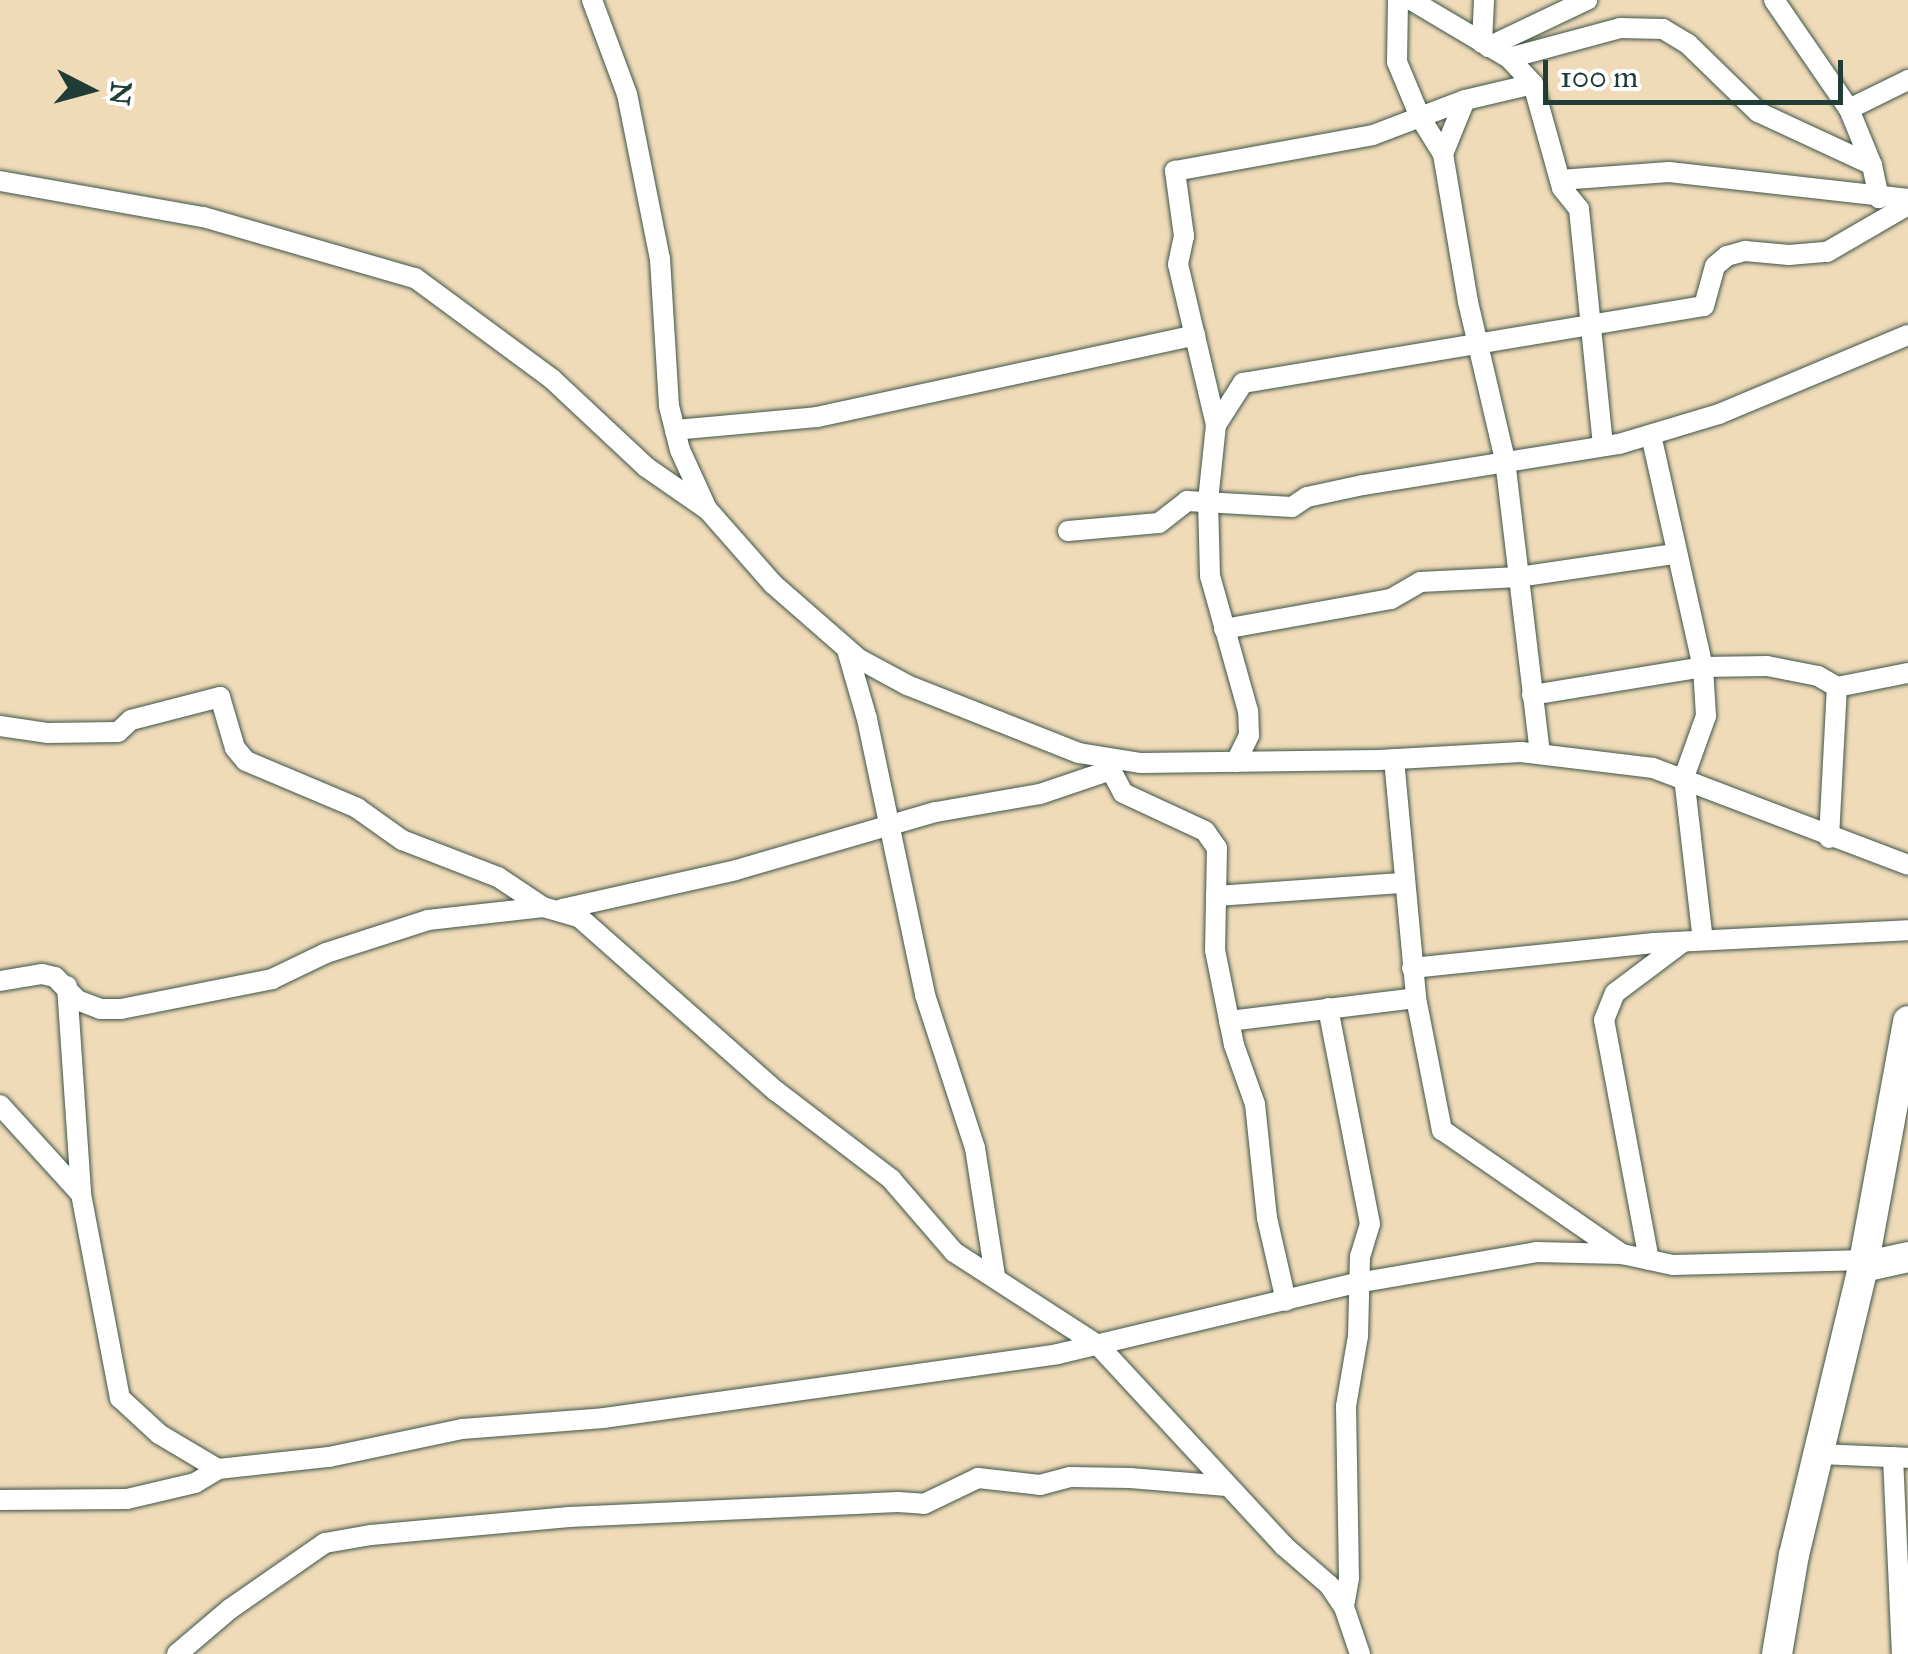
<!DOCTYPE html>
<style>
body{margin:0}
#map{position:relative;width:1908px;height:1654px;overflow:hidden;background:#f0dbb9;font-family:"IM FELL Great Primer",serif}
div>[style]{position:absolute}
.roads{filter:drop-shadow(0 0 2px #3e5548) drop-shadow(0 0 2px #3e5548)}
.street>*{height:20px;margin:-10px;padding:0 10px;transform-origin:10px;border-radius:10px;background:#fff}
.secondary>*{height:30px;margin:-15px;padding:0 15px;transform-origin:15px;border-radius:15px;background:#fff}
span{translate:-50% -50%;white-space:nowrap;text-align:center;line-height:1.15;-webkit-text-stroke:9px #fff;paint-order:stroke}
.north{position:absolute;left:40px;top:40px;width:100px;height:100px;-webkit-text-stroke:8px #fff;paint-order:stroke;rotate:96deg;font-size:28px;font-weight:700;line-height:40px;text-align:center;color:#1f3d34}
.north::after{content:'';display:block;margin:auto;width:35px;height:45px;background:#1f3d34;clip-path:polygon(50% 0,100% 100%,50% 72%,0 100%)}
.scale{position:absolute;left:1543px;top:60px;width:300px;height:45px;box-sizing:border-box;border:5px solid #1f3d34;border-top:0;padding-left:12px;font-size:30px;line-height:35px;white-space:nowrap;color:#1f3d34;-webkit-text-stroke:8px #fff;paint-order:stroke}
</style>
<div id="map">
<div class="roads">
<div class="street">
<i style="left:592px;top:0;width:100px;rotate:69.6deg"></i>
<i style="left:627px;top:94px;width:168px;rotate:78.7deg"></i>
<i style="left:660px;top:259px;width:147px;rotate:86.5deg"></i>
<i style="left:669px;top:406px;width:45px;rotate:76deg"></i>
<i style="left:680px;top:450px;width:65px;rotate:65.4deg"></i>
<i style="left:1398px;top:0;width:62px;rotate:90.9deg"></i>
<i style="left:1397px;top:62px;width:60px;rotate:67.3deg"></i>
<i style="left:1420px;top:117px;width:44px;rotate:58.1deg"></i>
<i style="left:1443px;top:154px;width:150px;rotate:80.4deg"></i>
<i style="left:1468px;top:302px;width:162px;rotate:76.8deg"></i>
<i style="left:1505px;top:460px;width:296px;rotate:83.2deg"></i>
<i style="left:1411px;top:0;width:114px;rotate:30.6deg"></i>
<i style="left:1509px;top:58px;width:35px;rotate:47deg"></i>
<i style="left:1533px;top:84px;width:108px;rotate:74.4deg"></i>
<i style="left:1562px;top:188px;width:27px;rotate:51deg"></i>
<i style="left:1579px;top:209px;width:238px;rotate:84.2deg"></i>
<i style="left:1774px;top:0;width:132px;rotate:55.5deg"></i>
<i style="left:1849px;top:109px;width:61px;rotate:67.7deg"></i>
<i style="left:1872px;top:165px;width:34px;rotate:78deg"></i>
<i style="left:1482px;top:43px;width:43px;rotate:-87.3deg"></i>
<i style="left:1488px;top:47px;width:110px;rotate:-25.4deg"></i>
<i style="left:1509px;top:58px;width:115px;rotate:-15.1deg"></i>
<i style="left:1620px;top:28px;width:43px;rotate:1.3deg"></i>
<i style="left:1663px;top:29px;width:29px;rotate:31deg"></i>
<i style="left:1688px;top:44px;width:98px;rotate:44.2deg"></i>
<i style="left:1758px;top:112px;width:126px;rotate:24.9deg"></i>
<i style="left:1849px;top:109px;width:66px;rotate:-26.2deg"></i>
<i style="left:1443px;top:154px;width:58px;rotate:-67.8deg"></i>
<i style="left:1560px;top:180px;width:109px;rotate:-4.2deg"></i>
<i style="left:1669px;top:172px;width:241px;rotate:6.4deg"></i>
<i style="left:0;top:181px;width:206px;rotate:10.1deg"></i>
<i style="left:203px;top:217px;width:221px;rotate:16.1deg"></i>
<i style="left:415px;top:278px;width:170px;rotate:36.4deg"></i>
<i style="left:552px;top:379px;width:129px;rotate:43.1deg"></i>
<i style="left:646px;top:467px;width:75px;rotate:34.7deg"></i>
<i style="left:708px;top:510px;width:98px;rotate:48.7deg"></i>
<i style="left:773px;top:584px;width:114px;rotate:41.1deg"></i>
<i style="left:859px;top:659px;width:55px;rotate:28.4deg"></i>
<i style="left:907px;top:685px;width:185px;rotate:21.6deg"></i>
<i style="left:1079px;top:753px;width:63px;rotate:9.2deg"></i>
<i style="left:1141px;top:763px;width:238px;rotate:-0.7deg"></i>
<i style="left:1379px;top:760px;width:142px;rotate:-3.2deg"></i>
<i style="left:1521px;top:752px;width:133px;rotate:6.9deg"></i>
<i style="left:1653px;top:768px;width:273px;rotate:20.8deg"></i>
<i style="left:1216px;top:425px;width:50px;rotate:-57.3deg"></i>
<i style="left:1243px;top:383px;width:467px;rotate:-9.5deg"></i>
<i style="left:1704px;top:306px;width:41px;rotate:-74.6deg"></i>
<i style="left:1715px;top:266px;width:16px;rotate:-40deg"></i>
<i style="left:1727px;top:256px;width:19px;rotate:-16deg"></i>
<i style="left:1745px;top:251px;width:44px;rotate:5.2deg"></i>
<i style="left:1789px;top:255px;width:38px;rotate:-5deg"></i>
<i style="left:1827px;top:252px;width:94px;rotate:-30.1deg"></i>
<i style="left:675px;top:430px;width:143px;rotate:-5.2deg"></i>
<i style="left:817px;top:417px;width:387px;rotate:-12.2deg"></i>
<i style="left:1651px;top:435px;width:238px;rotate:77.4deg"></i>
<i style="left:1703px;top:667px;width:49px;rotate:86.5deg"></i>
<i style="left:1706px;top:716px;width:65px;rotate:109.8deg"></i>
<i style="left:1684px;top:777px;width:164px;rotate:83.4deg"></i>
<i style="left:1068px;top:531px;width:91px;rotate:-5deg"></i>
<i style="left:1159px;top:523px;width:36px;rotate:-38deg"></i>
<i style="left:1187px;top:501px;width:105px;rotate:3.3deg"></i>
<i style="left:1292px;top:507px;width:18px;rotate:-34deg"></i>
<i style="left:1307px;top:497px;width:57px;rotate:-12.1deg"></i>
<i style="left:1363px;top:485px;width:259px;rotate:-9.1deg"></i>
<i style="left:1619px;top:444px;width:104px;rotate:-16.7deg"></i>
<i style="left:1719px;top:414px;width:205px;rotate:-22.7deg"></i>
<i style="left:1224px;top:629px;width:170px;rotate:-10.2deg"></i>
<i style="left:1391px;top:599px;width:34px;rotate:-30deg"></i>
<i style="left:1420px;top:582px;width:99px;rotate:-2.9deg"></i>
<i style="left:1519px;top:577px;width:158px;rotate:-8.4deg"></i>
<i style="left:847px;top:650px;width:72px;rotate:73.8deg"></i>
<i style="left:867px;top:719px;width:282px;rotate:78.1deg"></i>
<i style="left:925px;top:995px;width:161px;rotate:71.9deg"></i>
<i style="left:975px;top:1148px;width:130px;rotate:81.1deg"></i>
<i style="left:1532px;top:695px;width:173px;rotate:-9.3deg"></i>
<i style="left:1703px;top:667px;width:64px;rotate:-0.9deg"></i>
<i style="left:1767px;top:666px;width:52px;rotate:11.1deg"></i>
<i style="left:1818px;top:676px;width:22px;rotate:30deg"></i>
<i style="left:1837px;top:687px;width:72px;rotate:-11.2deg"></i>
<i style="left:0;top:726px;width:49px;rotate:8.3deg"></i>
<i style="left:48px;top:733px;width:70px;rotate:-0.8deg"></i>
<i style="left:118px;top:732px;width:18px;rotate:-43deg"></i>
<i style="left:131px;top:720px;width:92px;rotate:-14.5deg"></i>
<i style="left:220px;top:697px;width:53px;rotate:73.6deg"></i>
<i style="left:235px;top:748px;width:17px;rotate:50deg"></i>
<i style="left:246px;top:761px;width:121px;rotate:22.9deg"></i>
<i style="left:357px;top:808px;width:55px;rotate:35.4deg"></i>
<i style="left:402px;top:840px;width:103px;rotate:21.1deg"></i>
<i style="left:498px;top:877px;width:54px;rotate:33.7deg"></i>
<i style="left:543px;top:907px;width:37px;rotate:16deg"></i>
<i style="left:579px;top:917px;width:263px;rotate:41.5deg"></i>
<i style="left:776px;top:1091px;width:145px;rotate:37.4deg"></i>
<i style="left:891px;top:1179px;width:96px;rotate:49.2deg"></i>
<i style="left:954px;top:1252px;width:171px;rotate:32.9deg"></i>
<i style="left:1098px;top:1345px;width:274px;rotate:47.2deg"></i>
<i style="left:1284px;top:1546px;width:60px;rotate:40.9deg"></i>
<i style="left:1329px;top:1585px;width:27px;rotate:56deg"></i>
<i style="left:1344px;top:1607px;width:50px;rotate:71.2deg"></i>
<i style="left:1105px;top:759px;width:38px;rotate:62deg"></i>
<i style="left:1123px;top:793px;width:90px;rotate:24.9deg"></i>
<i style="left:1205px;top:831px;width:21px;rotate:55deg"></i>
<i style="left:1217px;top:848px;width:102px;rotate:91.1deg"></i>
<i style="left:1215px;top:950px;width:97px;rotate:78.7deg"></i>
<i style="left:1234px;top:1045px;width:63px;rotate:70.4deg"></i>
<i style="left:1255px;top:1104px;width:115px;rotate:84deg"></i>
<i style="left:1267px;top:1218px;width:85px;rotate:77.1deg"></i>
<i style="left:1394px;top:759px;width:240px;rotate:84.7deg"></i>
<i style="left:1416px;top:998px;width:135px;rotate:78.9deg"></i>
<i style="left:1442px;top:1130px;width:219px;rotate:34.6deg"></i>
<i style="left:1236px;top:762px;width:30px;rotate:-64deg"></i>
<i style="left:1249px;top:735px;width:24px;rotate:-92deg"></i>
<i style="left:1248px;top:711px;width:140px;rotate:-105.7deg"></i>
<i style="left:1210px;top:576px;width:75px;rotate:-91.5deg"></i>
<i style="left:1208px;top:501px;width:76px;rotate:-84deg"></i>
<i style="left:1216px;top:425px;width:165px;rotate:-103.3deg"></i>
<i style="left:1178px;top:264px;width:29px;rotate:-78deg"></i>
<i style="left:1184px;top:236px;width:66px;rotate:-97.9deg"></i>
<i style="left:1175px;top:171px;width:201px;rotate:-10.3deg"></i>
<i style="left:1373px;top:135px;width:98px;rotate:-20.8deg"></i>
<i style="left:1465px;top:100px;width:70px;rotate:-13.2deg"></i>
<i style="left:1829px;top:838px;width:151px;rotate:-87deg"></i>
<i style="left:1216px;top:896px;width:186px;rotate:-4deg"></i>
<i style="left:562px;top:909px;width:178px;rotate:-12.6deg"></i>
<i style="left:736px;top:870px;width:208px;rotate:-16.2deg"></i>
<i style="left:936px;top:812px;width:106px;rotate:-9.8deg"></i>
<i style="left:1040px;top:794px;width:75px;rotate:-18.7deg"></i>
<i style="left:1412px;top:968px;width:243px;rotate:-5.9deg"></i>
<i style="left:1654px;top:943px;width:254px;rotate:-2.9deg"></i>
<i style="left:0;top:981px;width:43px;rotate:-9.5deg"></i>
<i style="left:42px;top:974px;width:13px;rotate:13deg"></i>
<i style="left:55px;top:977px;width:32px;rotate:46deg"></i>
<i style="left:77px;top:1000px;width:25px;rotate:21deg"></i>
<i style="left:100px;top:1009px;width:21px"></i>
<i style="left:121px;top:1009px;width:154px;rotate:-11.2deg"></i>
<i style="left:272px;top:979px;width:60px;rotate:-25.7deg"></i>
<i style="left:326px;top:953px;width:107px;rotate:-17.9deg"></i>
<i style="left:428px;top:920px;width:116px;rotate:-6.4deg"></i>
<i style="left:67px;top:986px;width:208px;rotate:86.1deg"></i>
<i style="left:81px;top:1194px;width:208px;rotate:79.2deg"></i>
<i style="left:120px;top:1398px;width:53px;rotate:42.7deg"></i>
<i style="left:159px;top:1434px;width:69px;rotate:30.7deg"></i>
<i style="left:218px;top:1469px;width:112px;rotate:-6.2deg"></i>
<i style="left:329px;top:1457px;width:136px;rotate:-11.9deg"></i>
<i style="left:462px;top:1429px;width:142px;rotate:-4.4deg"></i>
<i style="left:604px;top:1418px;width:458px;rotate:-8deg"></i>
<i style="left:1058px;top:1354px;width:307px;rotate:-13.4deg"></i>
<i style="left:1357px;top:1283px;width:182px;rotate:-9.8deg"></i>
<i style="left:1536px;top:1252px;width:86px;rotate:1.3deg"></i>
<i style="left:1622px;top:1254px;width:52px;rotate:12.2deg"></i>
<i style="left:1673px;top:1265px;width:191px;rotate:-1.5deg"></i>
<i style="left:1328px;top:1008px;width:220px;rotate:79deg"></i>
<i style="left:1370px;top:1224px;width:34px;rotate:107deg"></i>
<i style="left:1360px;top:1256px;width:80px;rotate:91.4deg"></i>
<i style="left:1358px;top:1336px;width:71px;rotate:99.7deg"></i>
<i style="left:1346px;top:1406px;width:172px;rotate:89deg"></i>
<i style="left:1349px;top:1578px;width:29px;rotate:100deg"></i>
<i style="left:1229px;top:1021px;width:188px;rotate:-7deg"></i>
<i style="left:0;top:1105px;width:120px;rotate:47.7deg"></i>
<i style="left:1649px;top:1260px;width:244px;rotate:-100.6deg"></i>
<i style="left:1604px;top:1020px;width:29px;rotate:-68deg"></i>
<i style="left:1615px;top:993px;width:85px;rotate:-36.9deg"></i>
<i style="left:1818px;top:1454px;width:90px;rotate:2.5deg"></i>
<i style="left:1893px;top:1457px;width:197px;rotate:87.4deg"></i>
<i style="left:0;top:1500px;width:127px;rotate:-0.5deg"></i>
<i style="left:127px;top:1499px;width:70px;rotate:-13.2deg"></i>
<i style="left:195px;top:1483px;width:27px;rotate:-31deg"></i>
<i style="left:177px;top:1654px;width:70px;rotate:-40.3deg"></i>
<i style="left:230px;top:1609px;width:116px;rotate:-34.8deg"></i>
<i style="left:325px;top:1543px;width:47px;rotate:-9.9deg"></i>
<i style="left:371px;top:1535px;width:199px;rotate:-5.2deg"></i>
<i style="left:569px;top:1517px;width:329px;rotate:-2.6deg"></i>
<i style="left:898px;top:1502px;width:26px;rotate:4deg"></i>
<i style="left:924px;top:1504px;width:60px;rotate:-25.7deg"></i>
<i style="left:978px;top:1478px;width:62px;rotate:6.4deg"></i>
<i style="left:1040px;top:1485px;width:31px;rotate:-15deg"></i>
<i style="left:1070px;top:1477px;width:60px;rotate:1deg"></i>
<i style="left:1130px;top:1478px;width:97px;rotate:4.7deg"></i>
</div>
<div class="secondary">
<i style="left:1863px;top:1267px;width:46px;rotate:-12.5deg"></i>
<i style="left:1777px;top:1654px;width:100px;rotate:-80.3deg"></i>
<i style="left:1794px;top:1555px;width:296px;rotate:-76.5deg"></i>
<i style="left:1863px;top:1267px;width:250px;rotate:-79.6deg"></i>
</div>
</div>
<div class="north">N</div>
<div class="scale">100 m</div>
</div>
